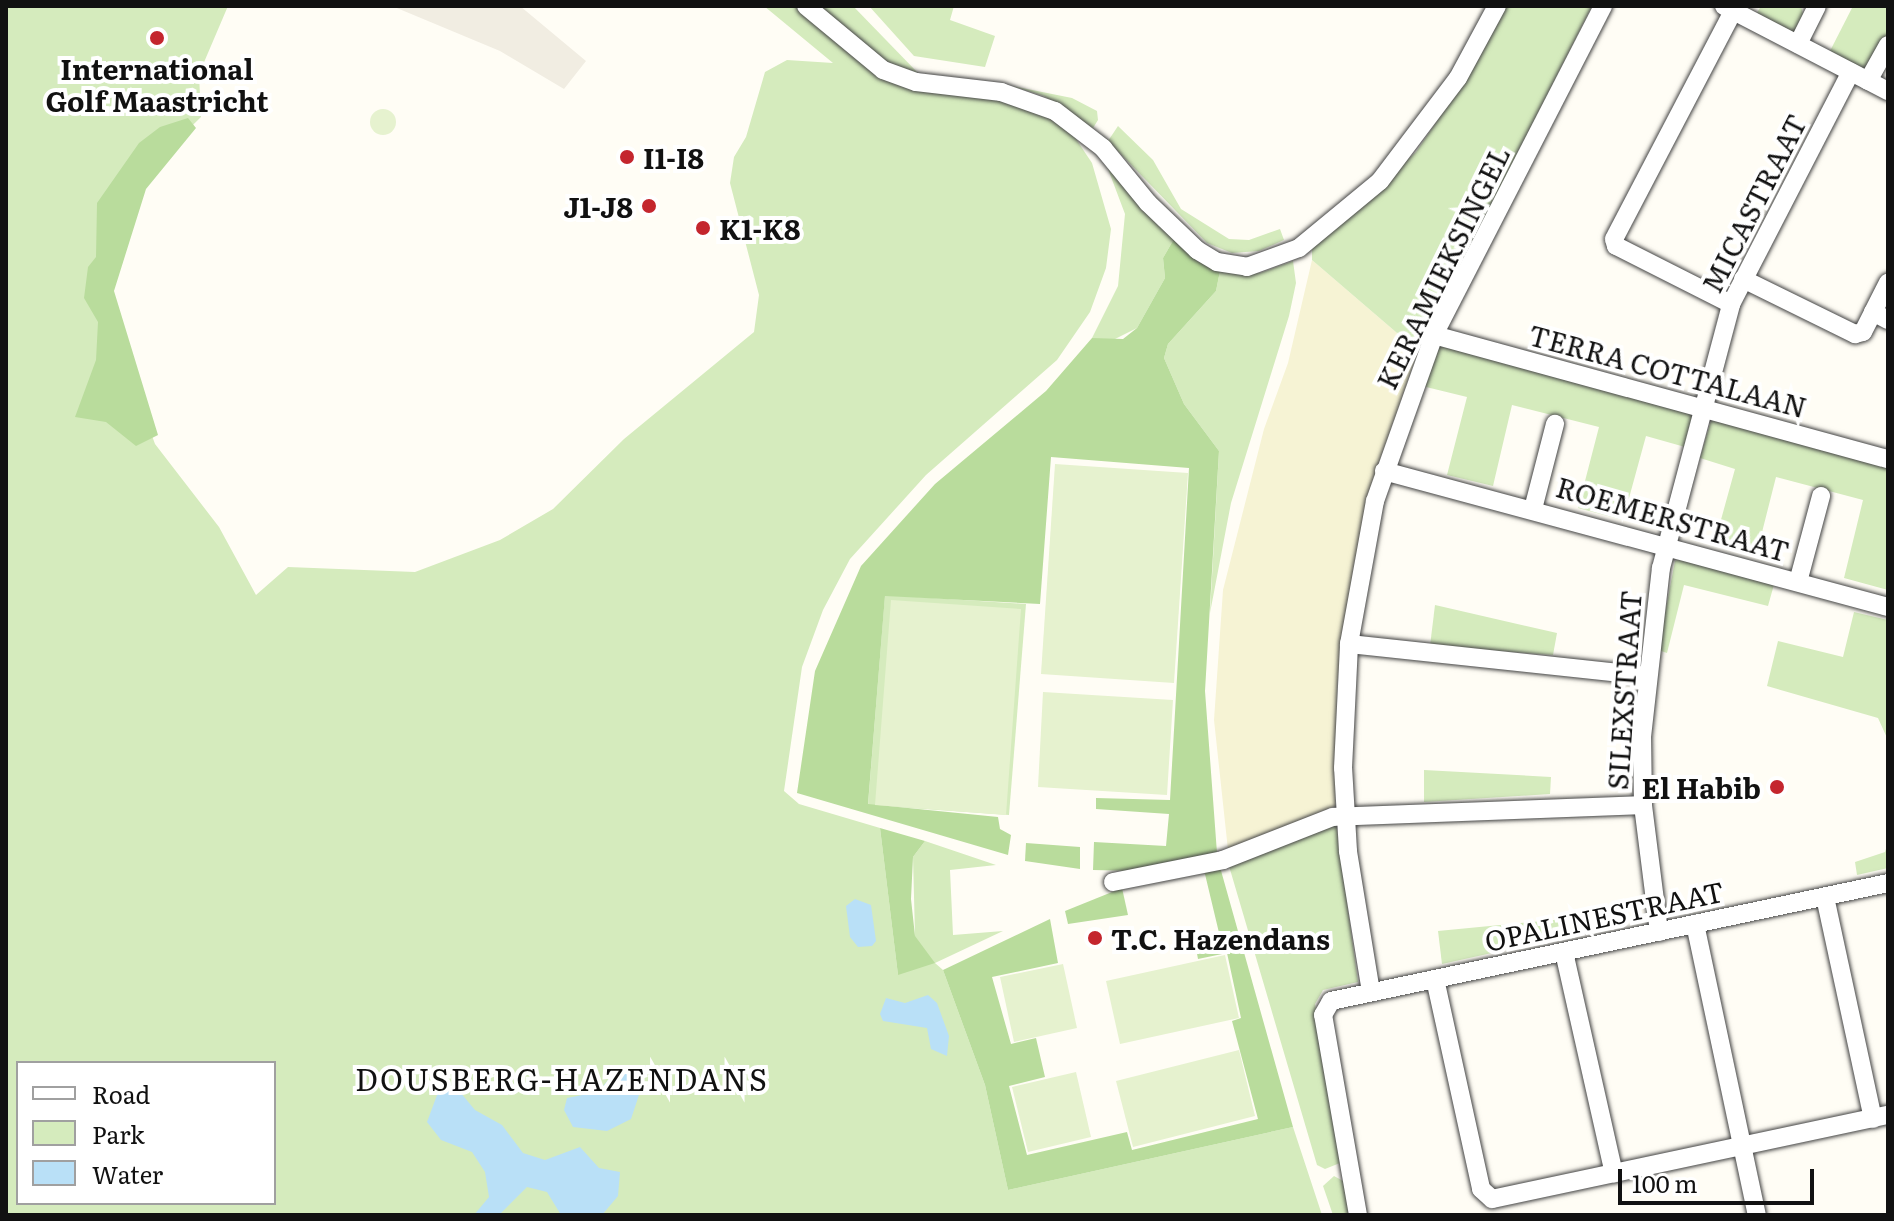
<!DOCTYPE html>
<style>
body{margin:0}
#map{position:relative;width:1894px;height:1221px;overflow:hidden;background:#fffdf5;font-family:Literata,serif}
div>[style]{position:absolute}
.farmland>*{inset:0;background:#f6f3d4}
.green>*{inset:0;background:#d5ebbd}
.forest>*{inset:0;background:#b9dc9c}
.pitch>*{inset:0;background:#e6f2cf}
.round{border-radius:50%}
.plaza>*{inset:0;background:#f1ede2}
.water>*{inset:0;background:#b9e0f7}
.roads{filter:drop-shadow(0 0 2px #444) drop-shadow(0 0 2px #444)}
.minor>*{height:18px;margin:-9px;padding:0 9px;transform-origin:9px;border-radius:9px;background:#fff}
.dots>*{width:22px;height:22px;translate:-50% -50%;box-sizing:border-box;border:4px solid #fff;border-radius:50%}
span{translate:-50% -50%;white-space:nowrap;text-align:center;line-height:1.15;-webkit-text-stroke:8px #fff;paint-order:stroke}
.poi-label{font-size:28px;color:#111;font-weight:700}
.left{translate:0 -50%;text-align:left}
.right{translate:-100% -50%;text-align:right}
.street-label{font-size:28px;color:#111}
.neighbourhood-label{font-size:30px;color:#111;letter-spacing:2px}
.frame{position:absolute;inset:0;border:8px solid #111;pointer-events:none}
.legend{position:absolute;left:16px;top:1061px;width:260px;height:144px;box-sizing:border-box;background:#fff;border:2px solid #a0a0a0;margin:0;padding:10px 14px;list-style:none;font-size:24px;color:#111}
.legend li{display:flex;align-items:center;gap:16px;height:40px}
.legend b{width:40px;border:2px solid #a0a0a0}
.scale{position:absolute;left:1618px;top:1169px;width:196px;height:36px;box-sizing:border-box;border:4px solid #111;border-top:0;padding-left:10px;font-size:24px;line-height:28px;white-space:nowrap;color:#111;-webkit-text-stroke:6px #fff;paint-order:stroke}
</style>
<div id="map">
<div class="farmland">
<i style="clip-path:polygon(1312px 260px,1418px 351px,1381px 457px,1354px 563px,1337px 684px,1335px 806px,1228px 850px,1214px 720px,1223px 590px,1264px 429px,1288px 363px)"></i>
</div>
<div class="green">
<i style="clip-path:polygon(evenodd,6px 6px,228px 6px,199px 74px,201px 117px,145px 172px,101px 295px,155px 444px,219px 527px,256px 595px,288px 567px,415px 572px,500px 540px,553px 509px,624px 439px,754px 332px,759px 295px,730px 183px,734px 157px,746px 137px,765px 72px,787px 60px,833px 63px,764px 6px,794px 6px,882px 76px,1027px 103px,1068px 127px,1092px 163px,1111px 229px,1106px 268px,1090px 312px,1057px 360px,926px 475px,850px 559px,823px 610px,802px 667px,784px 791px,799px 804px,880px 828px,898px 975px,915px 936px,913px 857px,925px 841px,996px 865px,950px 870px,953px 935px,1003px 931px,935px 963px,943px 970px,985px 1085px,1008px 1190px,1293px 1127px,1322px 1215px,6px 1215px,6px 6px,18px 1063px,274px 1063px,274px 1203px,18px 1203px,18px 1063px)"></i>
<i style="clip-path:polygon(819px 6px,853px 6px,918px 73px,888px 63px)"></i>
<i style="clip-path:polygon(869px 6px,954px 6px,950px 20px,995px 36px,985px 67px,914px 56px)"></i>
<i style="clip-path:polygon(1506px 6px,1592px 6px,1418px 351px,1312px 260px,1312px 247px,1416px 152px,1477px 62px)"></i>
<i style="clip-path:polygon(1761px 6px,1801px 6px,1805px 22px,1798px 35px,1757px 13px)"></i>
<i style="clip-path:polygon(1853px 6px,1888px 6px,1888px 39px,1870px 73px,1830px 51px)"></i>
<i style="clip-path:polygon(1012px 86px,1072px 98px,1097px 111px,1098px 120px,1093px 128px,1044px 96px)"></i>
<i style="clip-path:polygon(1118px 126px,1153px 160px,1181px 209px,1229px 239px,1249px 240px,1280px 229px,1284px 240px,1259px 251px,1232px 253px,1207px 243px,1108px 141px)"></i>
<i style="clip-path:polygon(1105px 161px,1174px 239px,1163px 258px,1165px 278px,1137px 328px,1109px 342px,1092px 338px,1118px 286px,1125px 214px)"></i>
<i style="clip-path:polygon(1293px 261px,1296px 283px,1289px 316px,1231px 503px,1210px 613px,1219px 451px,1184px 404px,1164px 358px,1168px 344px,1216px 291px,1220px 271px,1260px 273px)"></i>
<i style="clip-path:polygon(1439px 344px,1693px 412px,1685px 447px,1646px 436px,1623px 520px,1578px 508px,1599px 427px,1512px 405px,1493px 486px,1447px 475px,1467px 397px,1422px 386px)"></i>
<i style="clip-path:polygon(1712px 417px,1888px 465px,1888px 590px,1844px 578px,1863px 500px,1776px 477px,1756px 556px,1714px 545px,1735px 469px,1700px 458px)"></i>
<i style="clip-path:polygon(1682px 558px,1775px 581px,1768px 606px,1684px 585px,1667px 653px,1658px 650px,1675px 561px)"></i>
<i style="clip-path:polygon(885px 595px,1026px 604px,1009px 815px,868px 805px)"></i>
<i style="clip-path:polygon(1435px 605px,1557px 633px,1553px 655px,1430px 646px)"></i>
<i style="clip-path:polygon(1854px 612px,1888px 620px,1888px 740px,1878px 718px,1767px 686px,1778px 641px,1843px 657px)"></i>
<i style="clip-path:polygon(1424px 770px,1551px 777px,1550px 794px,1424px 802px)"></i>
<i style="clip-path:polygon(1336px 823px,1358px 982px,1323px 990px,1315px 1004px,1340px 1163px,1325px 1169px,1317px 1165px,1229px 866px)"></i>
<i style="clip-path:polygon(1888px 842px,1888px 868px,1857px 875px,1855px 862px,1885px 852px)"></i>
<i style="clip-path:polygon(1564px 919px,1565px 937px,1442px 964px,1438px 931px)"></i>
<i style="clip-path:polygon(1334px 1176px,1345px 1182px,1352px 1215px,1333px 1215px,1323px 1186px)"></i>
</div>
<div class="forest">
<i style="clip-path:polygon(188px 118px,196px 128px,146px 189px,114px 291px,158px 435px,136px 446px,106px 422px,75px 417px,96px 360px,98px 322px,84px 298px,88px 267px,96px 257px,97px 203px,139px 143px,160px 127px)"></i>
<i style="clip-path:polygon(1174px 239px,1197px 261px,1220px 271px,1216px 291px,1168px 344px,1164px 358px,1184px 404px,1219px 451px,1205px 691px,1217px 853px,1137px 871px,1093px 870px,1094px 842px,1166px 846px,1169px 814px,1096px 809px,1096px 798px,1170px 800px,1189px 468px,1051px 457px,1040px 604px,885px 596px,868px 804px,998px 817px,1000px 829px,1011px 835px,1008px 855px,797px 793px,815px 671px,861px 566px,935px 484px,1046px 391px,1092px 338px,1123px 339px,1137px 328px,1165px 278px,1163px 258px)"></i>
<i style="clip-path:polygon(880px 828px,925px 841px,913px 857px,911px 899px,915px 936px,935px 963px,898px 975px)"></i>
<i style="clip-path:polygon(1026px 843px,1080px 847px,1080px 869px,1025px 861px)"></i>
<i style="clip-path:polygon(1220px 867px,1293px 1127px,1008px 1190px,985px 1085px,943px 970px,1050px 919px,1058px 963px,992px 977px,1011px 1044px,1036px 1038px,1045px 1077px,1009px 1086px,1027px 1155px,1127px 1132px,1132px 1150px,1258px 1119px,1232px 1021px,1241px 1018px,1227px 953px,1198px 959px,1195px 943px,1220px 937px,1204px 870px)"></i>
<i style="clip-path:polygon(1122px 888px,1128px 915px,1068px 924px,1065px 911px)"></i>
</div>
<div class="pitch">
<i class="round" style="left:370px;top:109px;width:26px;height:26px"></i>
<i style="clip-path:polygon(1055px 464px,1188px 473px,1174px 683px,1041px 674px)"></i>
<i style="clip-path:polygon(891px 600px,1021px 609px,1006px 815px,875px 805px)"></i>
<i style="clip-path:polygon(1043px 692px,1173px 700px,1167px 795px,1038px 787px)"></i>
<i style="clip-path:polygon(1225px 955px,1239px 1018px,1120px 1044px,1106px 981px)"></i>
<i style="clip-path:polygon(1063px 964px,1077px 1028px,1014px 1042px,1000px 977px)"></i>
<i style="clip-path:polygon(1239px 1050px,1255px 1116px,1133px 1147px,1116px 1081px)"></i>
<i style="clip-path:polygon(1076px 1072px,1091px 1137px,1028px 1152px,1012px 1087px)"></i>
</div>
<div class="plaza">
<i style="clip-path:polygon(392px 6px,520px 6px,586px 61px,564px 89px,500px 51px)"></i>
</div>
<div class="water">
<i style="clip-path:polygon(855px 899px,871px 905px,876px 941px,872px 946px,858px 947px,850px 937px,846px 906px)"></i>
<i style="clip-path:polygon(928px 995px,937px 1003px,949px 1036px,947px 1056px,931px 1049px,927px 1028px,883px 1021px,880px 1014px,886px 998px,905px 1003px)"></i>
<i style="clip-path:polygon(628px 1067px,641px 1089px,631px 1119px,607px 1131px,573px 1127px,564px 1110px,567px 1098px,598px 1092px,618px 1068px)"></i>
<i style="clip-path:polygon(455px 1086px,475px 1110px,502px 1125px,523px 1153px,545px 1160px,580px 1147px,599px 1168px,620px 1172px,618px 1196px,602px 1215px,561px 1215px,547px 1192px,527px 1187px,499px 1215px,474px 1215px,489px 1197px,485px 1172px,472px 1152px,441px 1140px,427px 1122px,440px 1087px)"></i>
</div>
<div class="roads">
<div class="minor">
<i style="left:806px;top:6px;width:100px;rotate:39.7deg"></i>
<i style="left:883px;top:70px;width:35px;rotate:20deg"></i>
<i style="left:916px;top:82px;width:86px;rotate:6.7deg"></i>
<i style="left:1001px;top:92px;width:57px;rotate:19.4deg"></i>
<i style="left:1055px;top:111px;width:61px;rotate:37.6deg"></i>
<i style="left:1103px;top:148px;width:71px;rotate:50.7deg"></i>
<i style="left:1148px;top:203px;width:68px;rotate:43.8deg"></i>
<i style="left:1197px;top:250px;width:23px;rotate:31deg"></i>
<i style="left:1217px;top:262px;width:30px;rotate:9deg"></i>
<i style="left:1247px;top:267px;width:55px;rotate:-20.1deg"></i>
<i style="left:1299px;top:248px;width:105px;rotate:-39.6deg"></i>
<i style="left:1380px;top:181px;width:129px;rotate:-52.9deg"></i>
<i style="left:1458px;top:78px;width:82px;rotate:-61.6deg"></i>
<i style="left:1724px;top:6px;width:185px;rotate:27.4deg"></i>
<i style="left:1798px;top:44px;width:42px;rotate:-63.4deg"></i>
<i style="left:1868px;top:81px;width:41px;rotate:-60.9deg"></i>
<i style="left:1743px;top:279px;width:125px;rotate:26.2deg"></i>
<i style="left:1855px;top:334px;width:8px;rotate:-14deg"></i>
<i style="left:1863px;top:332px;width:22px;rotate:-63deg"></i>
<i style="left:1873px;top:312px;width:17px;rotate:28deg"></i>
<i style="left:1731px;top:304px;width:129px;rotate:-153.2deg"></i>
<i style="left:1616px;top:246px;width:7px;rotate:-106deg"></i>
<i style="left:1614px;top:239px;width:257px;rotate:-62.4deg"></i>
<i style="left:1873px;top:312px;width:33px;rotate:-63deg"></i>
<i style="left:1434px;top:335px;width:471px;rotate:15.3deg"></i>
<i style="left:1384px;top:471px;width:522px;rotate:15.1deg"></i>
<i style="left:1533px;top:509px;width:88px;rotate:-75.5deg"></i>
<i style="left:1798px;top:582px;width:89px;rotate:-75deg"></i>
<i style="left:1349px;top:644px;width:300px;rotate:6.1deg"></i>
<i style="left:1113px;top:882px;width:112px;rotate:-11.3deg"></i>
<i style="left:1223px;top:860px;width:118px;rotate:-21.4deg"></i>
<i style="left:1333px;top:817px;width:310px;rotate:-2.2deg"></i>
<i style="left:1825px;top:897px;width:227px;rotate:77.8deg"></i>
<i style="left:1695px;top:924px;width:298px;rotate:78deg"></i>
<i style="left:1659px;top:932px;width:128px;rotate:-97.2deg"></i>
<i style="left:1643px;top:805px;width:68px;rotate:-90.8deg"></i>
<i style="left:1642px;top:737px;width:170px;rotate:-83.6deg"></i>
<i style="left:1661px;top:568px;width:273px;rotate:-75.1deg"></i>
<i style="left:1731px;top:304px;width:261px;rotate:-62.7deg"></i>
<i style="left:1564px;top:952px;width:227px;rotate:77.3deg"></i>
<i style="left:1435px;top:979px;width:215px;rotate:77.6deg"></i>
<i style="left:1481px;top:1189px;width:15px;rotate:42deg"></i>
<i style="left:1492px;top:1199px;width:405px;rotate:-12deg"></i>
<i style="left:1371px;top:992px;width:143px;rotate:-99.3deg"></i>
<i style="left:1348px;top:851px;width:83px;rotate:-93.4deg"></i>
<i style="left:1343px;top:768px;width:124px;rotate:-87.2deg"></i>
<i style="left:1349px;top:644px;width:145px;rotate:-79.7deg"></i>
<i style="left:1375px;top:501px;width:176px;rotate:-70.4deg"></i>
<i style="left:1434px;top:335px;width:370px;rotate:-62.8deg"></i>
<i style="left:1358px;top:1215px;width:203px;rotate:-99.9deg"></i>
<i style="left:1323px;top:1015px;width:16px;rotate:-60deg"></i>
<i style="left:1331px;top:1001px;width:569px;rotate:-11.96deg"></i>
</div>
</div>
<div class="dots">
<i style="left:157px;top:38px;background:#c4262e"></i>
<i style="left:627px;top:157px;background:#c4262e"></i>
<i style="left:649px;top:206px;background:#c4262e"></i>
<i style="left:703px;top:228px;background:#c4262e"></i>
<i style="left:1777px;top:787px;background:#c4262e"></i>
<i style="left:1095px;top:938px;background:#c4262e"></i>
</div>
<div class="poi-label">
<span style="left:157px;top:84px">International<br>Golf Maastricht</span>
<span class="left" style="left:643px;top:157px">I1-I8</span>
<span class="right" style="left:633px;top:206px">J1-J8</span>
<span class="left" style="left:719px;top:228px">K1-K8</span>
<span class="right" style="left:1761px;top:787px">El Habib</span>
<span class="left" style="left:1111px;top:938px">T.C. Hazendans</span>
</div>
<div class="street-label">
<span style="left:1753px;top:203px;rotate:-63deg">MICASTRAAT</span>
<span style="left:1442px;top:267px;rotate:-64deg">KERAMIEKSINGEL</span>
<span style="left:1668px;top:370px;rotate:15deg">TERRA COTTALAAN</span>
<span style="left:1673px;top:518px;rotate:16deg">ROEMERSTRAAT</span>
<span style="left:1623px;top:690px;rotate:-86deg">SILEXSTRAAT</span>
<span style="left:1604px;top:915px;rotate:-12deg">OPALINESTRAAT</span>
</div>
<div class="neighbourhood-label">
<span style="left:562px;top:1078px">DOUSBERG-HAZENDANS</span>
</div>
<div class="frame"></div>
<ul class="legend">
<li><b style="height:10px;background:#fff"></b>Road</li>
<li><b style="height:22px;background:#d5ebbd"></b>Park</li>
<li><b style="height:22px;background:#b9e0f7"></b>Water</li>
</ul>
<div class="scale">100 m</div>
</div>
